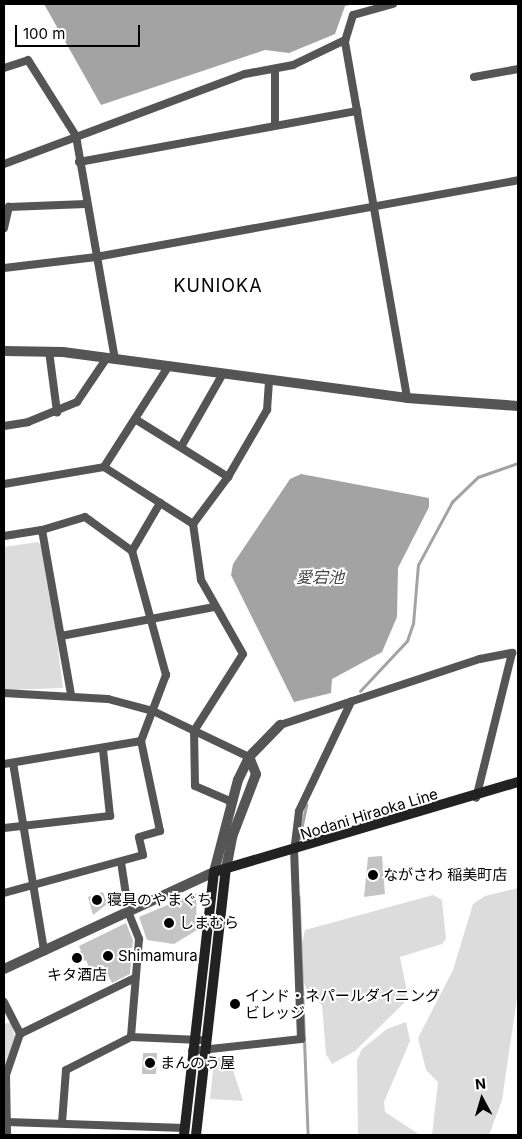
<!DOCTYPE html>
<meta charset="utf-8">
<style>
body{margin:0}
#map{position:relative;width:522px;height:1139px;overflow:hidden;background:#fff;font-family:Inter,"Noto Sans JP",sans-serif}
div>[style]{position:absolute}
.green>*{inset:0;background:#dcdcdc}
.water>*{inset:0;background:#a3a3a3}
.stream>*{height:2.5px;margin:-1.25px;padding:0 1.25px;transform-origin:1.25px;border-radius:1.25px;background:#a3a3a3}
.building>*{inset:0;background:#c4c4c4}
.minor>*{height:8px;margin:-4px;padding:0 4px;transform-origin:4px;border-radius:4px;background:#555}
.tertiary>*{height:10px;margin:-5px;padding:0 5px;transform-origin:5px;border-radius:5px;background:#555}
.secondary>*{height:10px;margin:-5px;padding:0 5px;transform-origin:5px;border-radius:5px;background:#222}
.dots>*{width:14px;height:14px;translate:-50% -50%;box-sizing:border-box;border:2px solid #fff;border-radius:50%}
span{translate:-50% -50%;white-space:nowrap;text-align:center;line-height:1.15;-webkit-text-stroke:4px #fff;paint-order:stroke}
.street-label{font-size:15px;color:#000}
.poi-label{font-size:15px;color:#000}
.left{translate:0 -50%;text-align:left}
.water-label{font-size:16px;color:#444;font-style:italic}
.quarter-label{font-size:18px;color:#000;letter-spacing:1px}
.frame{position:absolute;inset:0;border:5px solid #000;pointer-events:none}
.north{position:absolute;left:457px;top:1074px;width:50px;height:50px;-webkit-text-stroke:4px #fff;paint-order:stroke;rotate:354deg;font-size:14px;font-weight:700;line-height:20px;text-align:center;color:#000}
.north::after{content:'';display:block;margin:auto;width:18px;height:22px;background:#000;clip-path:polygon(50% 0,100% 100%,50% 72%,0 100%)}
.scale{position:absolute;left:15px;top:25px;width:125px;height:22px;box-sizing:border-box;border:2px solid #000;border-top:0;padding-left:6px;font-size:15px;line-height:18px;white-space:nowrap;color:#000;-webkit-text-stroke:4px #fff;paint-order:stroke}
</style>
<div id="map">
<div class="green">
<i style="clip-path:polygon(38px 542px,45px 549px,63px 688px,4px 690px,4px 547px)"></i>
<i style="clip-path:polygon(518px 888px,518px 991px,502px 1100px,489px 1135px,432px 1135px,438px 1082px,426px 1070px,418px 1038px,453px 970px,473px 904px,485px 896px)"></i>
<i style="clip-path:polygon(433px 895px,442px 900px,446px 939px,442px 944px,400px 957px,407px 992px,404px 1003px,355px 1051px,332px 1064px,326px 1054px,322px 1005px,308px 993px,302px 978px,299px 958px,305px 930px)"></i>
<i style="clip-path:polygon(11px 1022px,15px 1037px,4px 1073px,4px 1024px)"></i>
<i style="clip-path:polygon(406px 1022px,410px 1041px,384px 1102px,385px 1112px,420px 1135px,358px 1135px,357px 1060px,362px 1049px,387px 1029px)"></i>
<i style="clip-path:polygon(224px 1055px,232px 1067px,243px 1101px,210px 1099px,214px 1060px)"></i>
</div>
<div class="water">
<i style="clip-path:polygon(44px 4px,353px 4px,345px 6px,335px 34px,289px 53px,265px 50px,101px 105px)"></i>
<i style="clip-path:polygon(301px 474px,429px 498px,429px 507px,398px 568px,397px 617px,382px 652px,332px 679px,331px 693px,294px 702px,231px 575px,233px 564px,290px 479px)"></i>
</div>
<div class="stream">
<i style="left:360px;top:691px;width:69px;rotate:-46.8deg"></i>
<i style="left:407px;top:641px;width:18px;rotate:-71deg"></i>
<i style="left:413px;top:624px;width:59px;rotate:-85.2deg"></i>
<i style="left:418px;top:565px;width:72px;rotate:-61.6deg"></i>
<i style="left:452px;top:502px;width:36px;rotate:-44deg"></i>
<i style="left:478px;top:477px;width:42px;rotate:-19.3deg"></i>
<i style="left:299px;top:839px;width:35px;rotate:-78deg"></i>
<i style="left:299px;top:897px;width:238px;rotate:87.8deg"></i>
</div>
<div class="building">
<i style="clip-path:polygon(382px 856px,385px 894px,364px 897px,368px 857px)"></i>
<i style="clip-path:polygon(103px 892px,107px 904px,93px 915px,88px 897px)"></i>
<i style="clip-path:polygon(196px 893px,197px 930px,174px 944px,147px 940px,139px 917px)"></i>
<i style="clip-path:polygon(126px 923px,133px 940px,130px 974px,112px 983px,103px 965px,90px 970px,86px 960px,74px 965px,70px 956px,81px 951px,79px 946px)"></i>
<i style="clip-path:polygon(143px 1053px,157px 1053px,156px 1074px,142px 1074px)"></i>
</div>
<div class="minor">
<i style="left:393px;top:4px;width:41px;rotate:164.6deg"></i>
<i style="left:353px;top:15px;width:28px;rotate:107deg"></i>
<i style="left:345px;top:42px;width:361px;rotate:80.1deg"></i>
<i style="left:4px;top:68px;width:25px;rotate:-18deg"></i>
<i style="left:28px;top:60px;width:90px;rotate:57.7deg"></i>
<i style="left:76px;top:136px;width:227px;rotate:80.1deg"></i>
<i style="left:474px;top:77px;width:45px;rotate:-10.3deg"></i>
<i style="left:275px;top:125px;width:56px;rotate:-90deg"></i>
<i style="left:79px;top:162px;width:283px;rotate:-10.4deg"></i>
<i style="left:4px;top:164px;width:257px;rotate:-20.5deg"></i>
<i style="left:245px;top:74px;width:49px;rotate:-10.6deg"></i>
<i style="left:293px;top:65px;width:58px;rotate:-25.7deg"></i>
<i style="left:4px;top:228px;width:22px;rotate:-77deg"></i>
<i style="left:9px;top:207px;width:77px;rotate:-2.2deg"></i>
<i style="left:4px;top:268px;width:93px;rotate:-6.8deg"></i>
<i style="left:96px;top:257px;width:429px;rotate:-10.3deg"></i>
<i style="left:49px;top:351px;width:62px;rotate:82.5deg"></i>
<i style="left:135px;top:419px;width:110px;rotate:31.9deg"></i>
<i style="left:4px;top:426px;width:24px;rotate:-9deg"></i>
<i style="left:28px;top:422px;width:53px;rotate:-22.2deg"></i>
<i style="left:77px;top:402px;width:52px;rotate:-56deg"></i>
<i style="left:181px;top:447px;width:83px;rotate:-60.3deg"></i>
<i style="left:104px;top:467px;width:119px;rotate:-57.4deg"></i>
<i style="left:4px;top:484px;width:101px;rotate:-9.6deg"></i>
<i style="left:104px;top:467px;width:106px;rotate:32.6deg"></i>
<i style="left:4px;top:536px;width:38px;rotate:-9deg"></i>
<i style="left:42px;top:530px;width:167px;rotate:80deg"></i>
<i style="left:132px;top:551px;width:56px;rotate:-59.7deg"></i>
<i style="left:61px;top:636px;width:156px;rotate:-10.7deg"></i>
<i style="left:4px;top:693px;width:104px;rotate:3.3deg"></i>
<i style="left:108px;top:699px;width:47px;rotate:14.9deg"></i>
<i style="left:153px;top:711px;width:106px;rotate:25.6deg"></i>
<i style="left:280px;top:725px;width:211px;rotate:-18.3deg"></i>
<i style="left:480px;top:659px;width:33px;rotate:-11deg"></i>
<i style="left:512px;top:653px;width:149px;rotate:103.9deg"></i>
<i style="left:13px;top:763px;width:191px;rotate:80.6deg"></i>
<i style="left:4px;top:764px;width:139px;rotate:-9.5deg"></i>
<i style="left:232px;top:802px;width:40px;rotate:-156.6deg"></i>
<i style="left:195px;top:786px;width:55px;rotate:-91deg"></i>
<i style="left:194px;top:731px;width:91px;rotate:-57.5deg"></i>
<i style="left:243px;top:654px;width:85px;rotate:-119.6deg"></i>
<i style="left:201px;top:580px;width:57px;rotate:-98.1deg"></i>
<i style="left:193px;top:524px;width:59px;rotate:-53.3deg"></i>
<i style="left:228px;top:477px;width:78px;rotate:-59.8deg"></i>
<i style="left:267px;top:410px;width:30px;rotate:-86deg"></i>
<i style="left:4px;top:828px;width:107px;rotate:-6.5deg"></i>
<i style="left:110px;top:816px;width:67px;rotate:-96deg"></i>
<i style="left:121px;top:862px;width:53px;rotate:81.3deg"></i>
<i style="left:129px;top:914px;width:27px;rotate:68deg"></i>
<i style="left:139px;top:939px;width:98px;rotate:94.7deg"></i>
<i style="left:4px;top:893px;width:144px;rotate:-15.3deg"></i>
<i style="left:143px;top:855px;width:18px;rotate:-103deg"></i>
<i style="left:139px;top:837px;width:22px;rotate:-16deg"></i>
<i style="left:160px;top:831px;width:92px;rotate:-101.9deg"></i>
<i style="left:141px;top:741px;width:71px;rotate:-69.3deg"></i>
<i style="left:166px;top:675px;width:129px;rotate:-105.3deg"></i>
<i style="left:132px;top:551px;width:58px;rotate:-144.1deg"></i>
<i style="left:85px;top:517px;width:45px;rotate:163.2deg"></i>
<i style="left:4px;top:1002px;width:36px;rotate:63deg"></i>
<i style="left:20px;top:1034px;width:43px;rotate:108.9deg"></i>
<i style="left:6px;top:1075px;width:60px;rotate:89deg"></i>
<i style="left:20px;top:1034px;width:128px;rotate:-26deg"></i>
<i style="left:192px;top:1051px;width:110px;rotate:-6.3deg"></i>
<i style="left:301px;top:1039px;width:187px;rotate:-92.1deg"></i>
<i style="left:294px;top:852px;width:41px;rotate:-83deg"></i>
<i style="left:299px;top:811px;width:121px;rotate:-64.5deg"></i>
<i style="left:7px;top:1122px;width:178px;rotate:1.9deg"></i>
<i style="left:62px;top:1123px;width:53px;rotate:-85.7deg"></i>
<i style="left:66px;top:1070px;width:73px;rotate:-26.9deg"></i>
<i style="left:131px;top:1037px;width:69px;rotate:2.5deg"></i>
</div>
<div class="tertiary">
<i style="left:4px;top:351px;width:59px;rotate:1deg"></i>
<i style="left:63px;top:352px;width:347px;rotate:7.6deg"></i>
<i style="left:407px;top:398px;width:111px;rotate:4.1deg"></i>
<i style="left:226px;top:869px;width:33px;rotate:-79deg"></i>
<i style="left:232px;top:837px;width:67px;rotate:-69.1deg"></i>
<i style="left:256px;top:774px;width:18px;rotate:-112deg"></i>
<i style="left:4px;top:969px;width:231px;rotate:-24.8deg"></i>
<i style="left:214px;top:872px;width:95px;rotate:-75.4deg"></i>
<i style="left:238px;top:780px;width:25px;rotate:-64deg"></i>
<i style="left:249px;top:757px;width:45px;rotate:-45.9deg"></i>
</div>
<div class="secondary">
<i style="left:184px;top:1135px;width:265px;rotate:-83.5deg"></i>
<i style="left:214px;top:872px;width:317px;rotate:-16.5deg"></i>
<i style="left:196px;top:1135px;width:268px;rotate:-83.6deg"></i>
</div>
<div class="dots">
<i style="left:373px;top:875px;background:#000"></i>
<i style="left:97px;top:900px;background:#000"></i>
<i style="left:169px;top:923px;background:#000"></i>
<i style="left:108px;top:956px;background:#000"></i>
<i style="left:77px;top:958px;background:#000"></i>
<i style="left:235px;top:1004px;background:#000"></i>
<i style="left:150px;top:1063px;background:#000"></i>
</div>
<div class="street-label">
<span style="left:369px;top:814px;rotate:-17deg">Nodani Hiraoka Line</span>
</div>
<div class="poi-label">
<span class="left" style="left:383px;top:875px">ながさわ 稲美町店</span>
<span class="left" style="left:107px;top:900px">寝具のやまぐち</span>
<span class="left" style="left:179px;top:923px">しまむら</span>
<span class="left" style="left:118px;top:956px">Shimamura</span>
<span style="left:77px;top:975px">キタ酒店</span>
<span class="left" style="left:245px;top:1004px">インド・ネパールダイニング<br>ビレッジ</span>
<span class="left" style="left:160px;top:1063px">まんのう屋</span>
</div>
<div class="water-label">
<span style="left:320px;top:577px">愛宕池</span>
</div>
<div class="quarter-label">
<span style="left:218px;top:286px">KUNIOKA</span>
</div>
<div class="frame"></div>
<div class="north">N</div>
<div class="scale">100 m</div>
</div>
